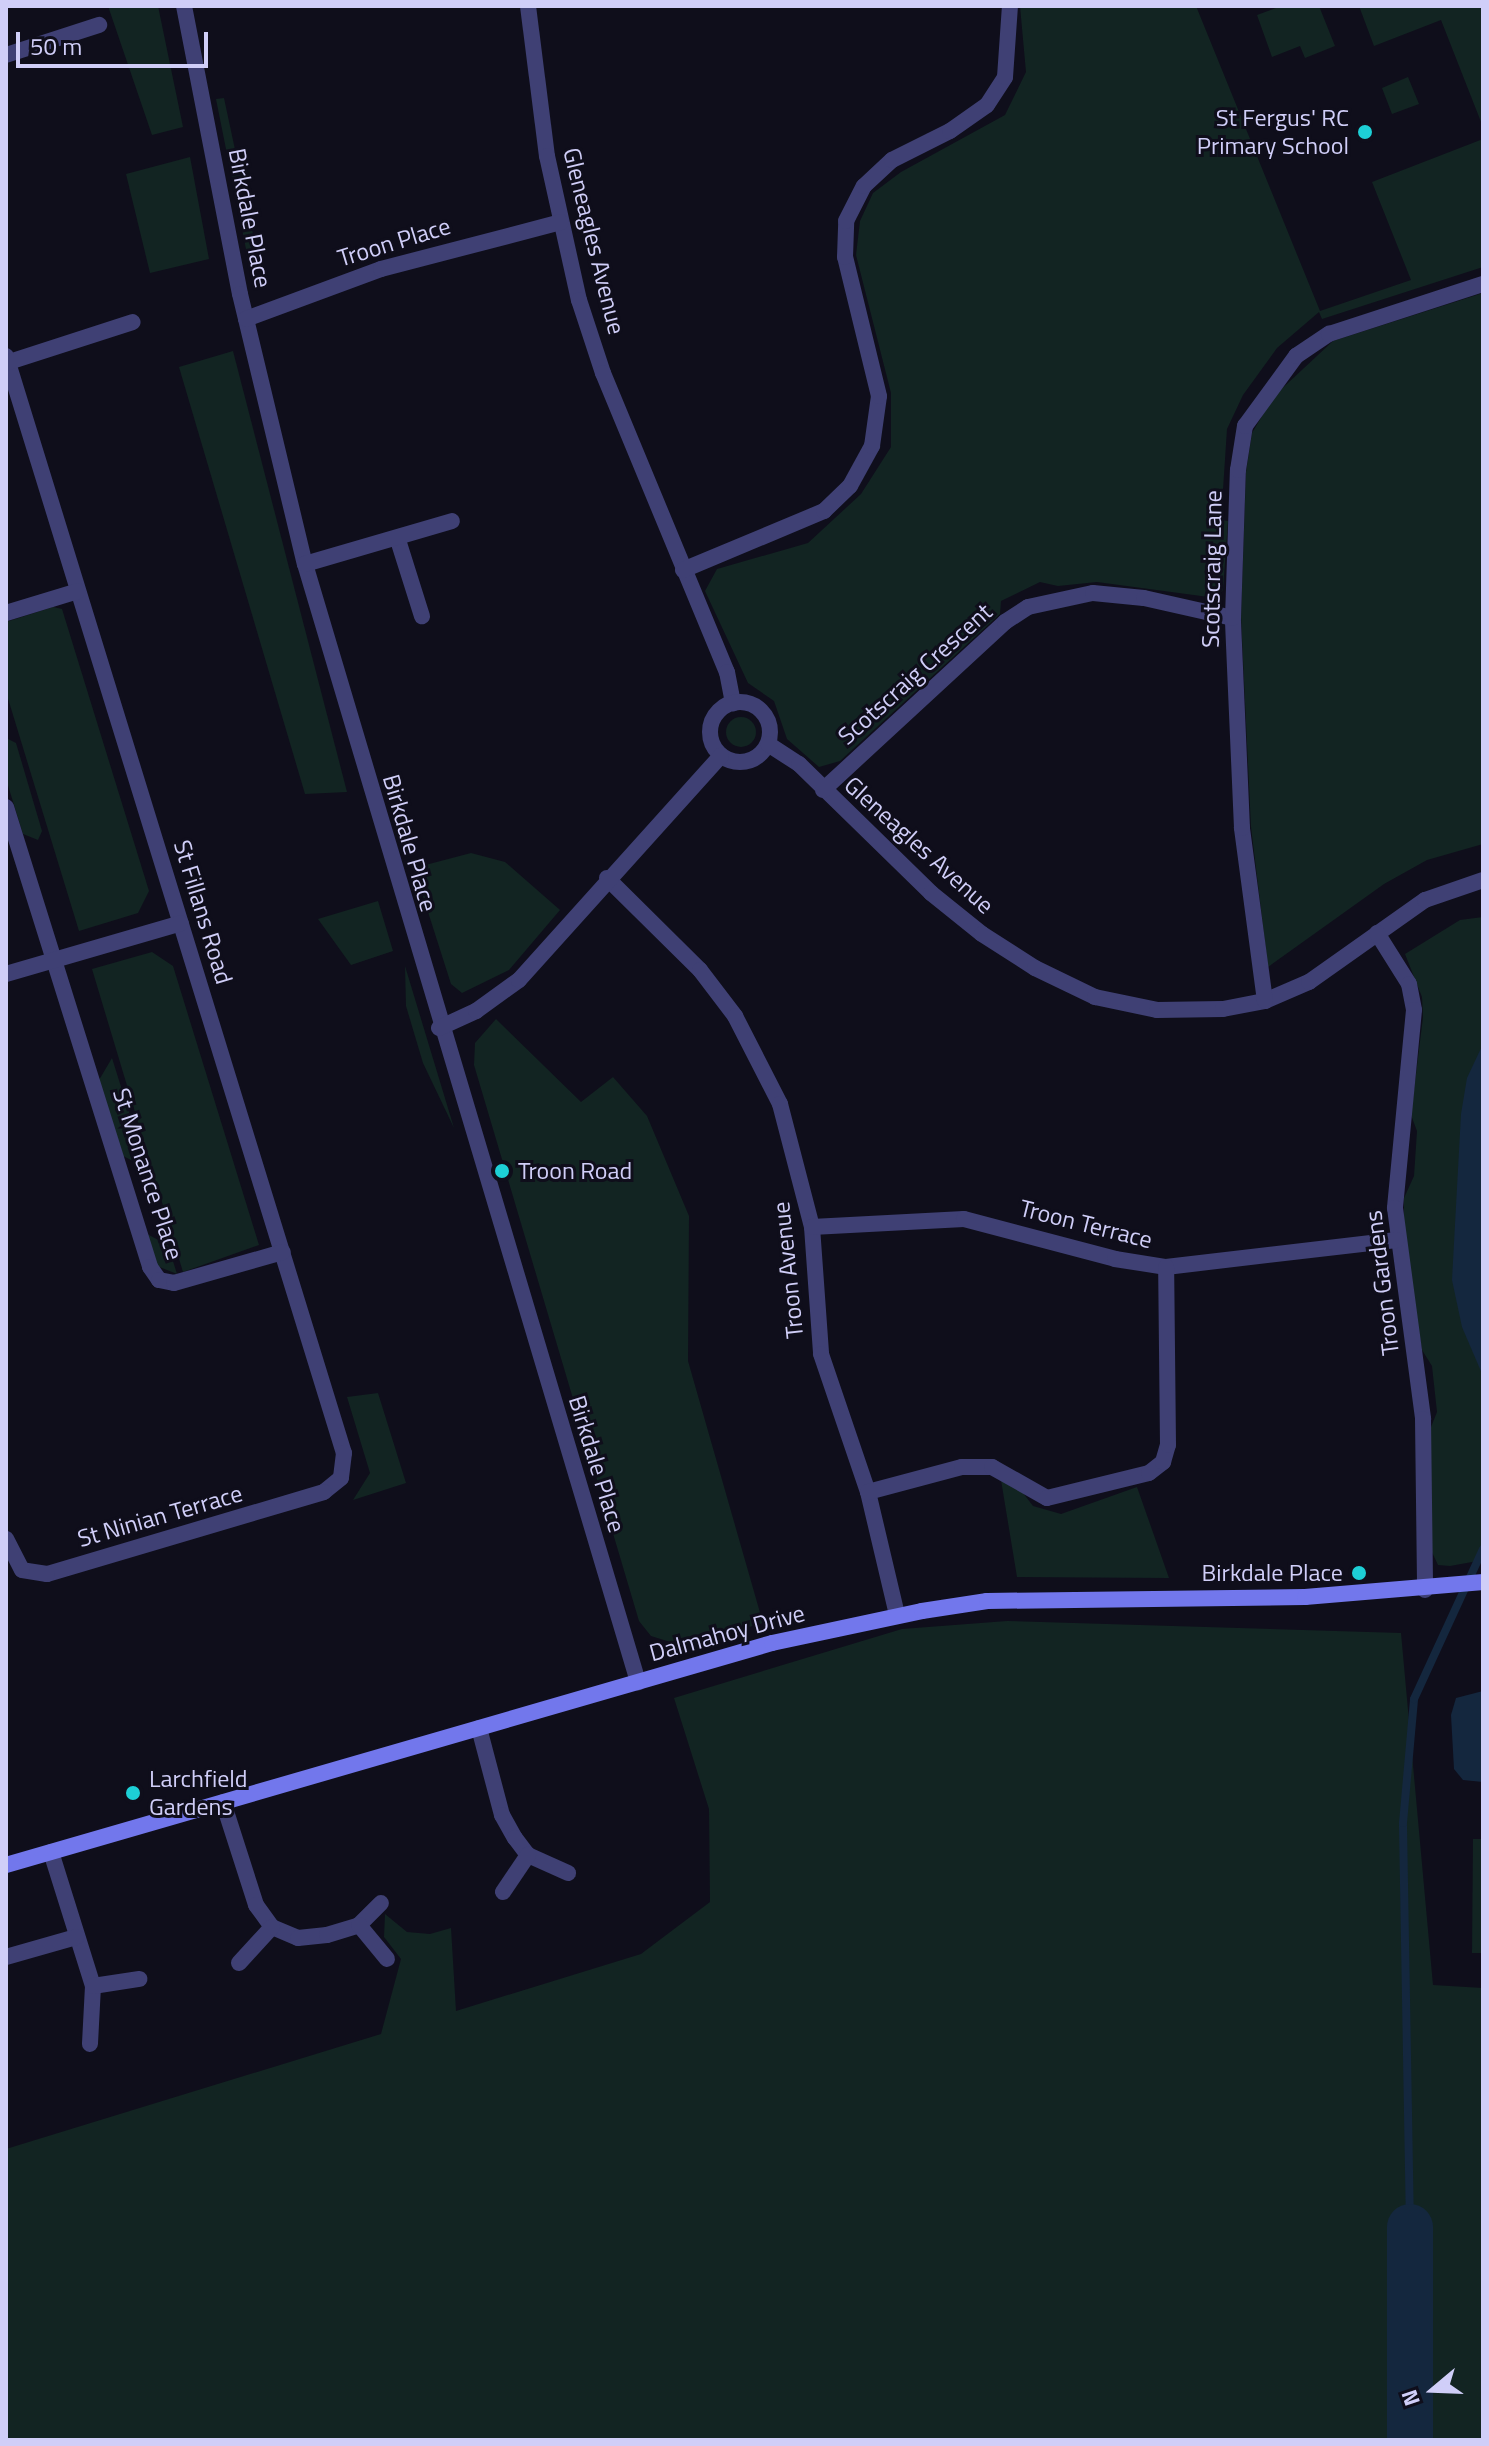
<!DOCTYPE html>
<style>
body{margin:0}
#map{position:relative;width:1489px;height:2446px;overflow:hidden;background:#0f0e1b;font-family:"Titillium Web",sans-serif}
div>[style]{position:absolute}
.green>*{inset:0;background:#122422}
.round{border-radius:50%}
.water>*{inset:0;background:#14273e}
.stream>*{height:8px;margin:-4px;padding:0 4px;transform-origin:4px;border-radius:4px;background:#14273e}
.river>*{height:46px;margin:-23px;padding:0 23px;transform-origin:23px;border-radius:23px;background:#14273e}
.street>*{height:16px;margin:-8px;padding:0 8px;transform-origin:8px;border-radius:8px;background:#3f4074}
.street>.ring{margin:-8px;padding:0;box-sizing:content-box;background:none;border:16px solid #3f4074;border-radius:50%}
.secondary>*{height:16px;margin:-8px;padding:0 8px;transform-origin:8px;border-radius:8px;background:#7277ec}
.dots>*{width:22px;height:22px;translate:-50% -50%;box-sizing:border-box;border:4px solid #0f0e1b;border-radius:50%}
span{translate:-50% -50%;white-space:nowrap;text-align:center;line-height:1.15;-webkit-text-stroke:6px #0f0e1b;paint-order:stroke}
.poi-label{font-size:24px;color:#d0cef8}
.right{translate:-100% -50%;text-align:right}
.left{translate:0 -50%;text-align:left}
.street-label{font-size:24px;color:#d0cef8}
.frame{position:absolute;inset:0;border:8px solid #d0cef8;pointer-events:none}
.north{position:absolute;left:1393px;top:2350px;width:80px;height:80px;-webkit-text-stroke:6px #0f0e1b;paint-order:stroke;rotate:251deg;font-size:22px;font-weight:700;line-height:32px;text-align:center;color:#d0cef8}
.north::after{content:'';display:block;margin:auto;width:28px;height:36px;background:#d0cef8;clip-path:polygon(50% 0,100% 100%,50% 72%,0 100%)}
.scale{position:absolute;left:16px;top:32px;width:192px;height:36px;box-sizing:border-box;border:4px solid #d0cef8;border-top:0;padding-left:10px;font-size:24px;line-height:28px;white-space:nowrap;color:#d0cef8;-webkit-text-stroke:6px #0f0e1b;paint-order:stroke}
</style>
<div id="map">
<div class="green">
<i style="clip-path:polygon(108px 6px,158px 6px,183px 127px,152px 135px)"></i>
<i style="clip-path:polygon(1020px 6px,1196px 6px,1320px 311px,1411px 280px,1372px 182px,1483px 139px,1483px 267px,1322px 319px,1319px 312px,1277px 348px,1243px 395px,1227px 429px,1221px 520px,1228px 521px,1223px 590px,1216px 598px,1097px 582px,1058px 586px,1040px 582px,1001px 601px,1000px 614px,840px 761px,819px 767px,787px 739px,774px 701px,748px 683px,705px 591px,717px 569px,808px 543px,861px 494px,891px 447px,891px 393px,856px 255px,860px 221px,873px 193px,901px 172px,1005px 115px,1026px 72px)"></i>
<i style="clip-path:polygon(1281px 6px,1319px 6px,1335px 46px,1305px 58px,1300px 46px,1272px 57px,1257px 15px)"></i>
<i style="clip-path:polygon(1359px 6px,1483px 6px,1483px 127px,1441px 20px,1374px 46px)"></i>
<i style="clip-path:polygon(1408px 77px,1419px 104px,1392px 114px,1382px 88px)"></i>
<i style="clip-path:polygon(224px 98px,260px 267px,250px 269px,216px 99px)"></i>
<i style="clip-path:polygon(190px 157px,209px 259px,150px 273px,126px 174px)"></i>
<i style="clip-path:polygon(1483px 293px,1483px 844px,1427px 860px,1384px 884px,1268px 967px,1251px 827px,1241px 617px,1246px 472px,1252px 433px,1274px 396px,1333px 341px)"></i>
<i style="clip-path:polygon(233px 351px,347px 792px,305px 794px,179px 367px)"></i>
<i style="clip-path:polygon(53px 607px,62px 609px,149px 891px,138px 913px,79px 931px,6px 692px,6px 622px)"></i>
<i class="round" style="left:726px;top:717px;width:30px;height:30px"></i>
<i style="clip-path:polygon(8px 739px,16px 743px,42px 831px,38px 840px,23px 834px,6px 779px)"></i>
<i style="clip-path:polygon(471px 853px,505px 862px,560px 910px,509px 970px,462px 993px,451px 984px,414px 868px)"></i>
<i style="clip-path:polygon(378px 901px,393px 951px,351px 965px,318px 919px)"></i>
<i style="clip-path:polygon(1483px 917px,1483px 1560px,1450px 1566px,1438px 1565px,1431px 1550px,1431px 1427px,1437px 1412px,1432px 1366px,1422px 1350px,1404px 1244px,1404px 1198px,1414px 1176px,1417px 1131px,1411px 1115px,1423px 1017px,1422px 997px,1405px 954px,1460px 920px)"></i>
<i style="clip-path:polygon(152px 952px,173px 966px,259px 1245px,183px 1272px,92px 969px)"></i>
<i style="clip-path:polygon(405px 966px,454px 1128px,423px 1063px,406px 1006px)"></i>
<i style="clip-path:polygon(496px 1019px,581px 1102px,613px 1077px,647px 1116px,689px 1216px,688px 1361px,763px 1623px,683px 1646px,651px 1636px,639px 1621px,474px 1065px,475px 1043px)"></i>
<i style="clip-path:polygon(112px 1058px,142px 1154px,137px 1163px,123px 1156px,99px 1080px)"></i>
<i style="clip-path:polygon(147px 1234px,168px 1245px,177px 1274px,157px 1266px)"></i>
<i style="clip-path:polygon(378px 1393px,406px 1483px,353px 1500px,370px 1473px,347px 1397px)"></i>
<i style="clip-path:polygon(1001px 1480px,1020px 1489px,1033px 1506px,1061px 1514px,1137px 1487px,1169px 1578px,1017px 1577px)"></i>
<i style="clip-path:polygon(1007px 1621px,1401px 1633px,1433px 1985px,1483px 1988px,1483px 2440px,6px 2440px,6px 2149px,381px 2034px,401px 1959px,384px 1937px,385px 1914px,407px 1932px,430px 1934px,451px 1928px,456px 2011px,641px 1954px,710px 1902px,709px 1809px,674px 1698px,902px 1629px)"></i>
<i style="clip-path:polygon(1473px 1839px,1483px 1839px,1483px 1953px,1472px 1953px)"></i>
</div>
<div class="water">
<i style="clip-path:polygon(1483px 1044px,1483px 1376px,1462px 1327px,1452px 1280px,1461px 1114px,1467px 1078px)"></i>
<i style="clip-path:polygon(1483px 1691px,1483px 1782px,1463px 1780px,1454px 1769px,1451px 1715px,1456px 1698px)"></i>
</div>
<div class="stream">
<i style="left:1410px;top:2227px;width:404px;rotate:-91deg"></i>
<i style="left:1403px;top:1823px;width:124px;rotate:-84.9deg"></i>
<i style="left:1414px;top:1699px;width:165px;rotate:-65.3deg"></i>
</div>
<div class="river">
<i style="left:1410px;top:2227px;width:213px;rotate:90deg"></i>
</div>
<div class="street">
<i style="left:184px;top:6px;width:293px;rotate:79deg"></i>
<i style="left:240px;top:294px;width:278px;rotate:76.5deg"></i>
<i style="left:305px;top:564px;width:1167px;rotate:73.41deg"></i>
<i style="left:528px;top:6px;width:151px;rotate:82.8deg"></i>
<i style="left:547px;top:156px;width:148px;rotate:77.5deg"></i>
<i style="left:579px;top:300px;width:77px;rotate:71.8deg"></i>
<i style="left:603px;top:373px;width:324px;rotate:67.5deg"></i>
<i style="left:727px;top:672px;width:32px;rotate:79deg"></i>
<i style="left:6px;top:55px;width:98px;rotate:-17.9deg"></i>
<i style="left:246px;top:319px;width:144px;rotate:-20.3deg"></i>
<i style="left:381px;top:269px;width:186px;rotate:-14.6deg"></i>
<i style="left:6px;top:356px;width:1148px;rotate:72.88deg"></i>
<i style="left:344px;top:1453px;width:25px;rotate:97deg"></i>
<i style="left:341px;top:1478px;width:22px;rotate:141deg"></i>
<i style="left:324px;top:1492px;width:289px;rotate:163.5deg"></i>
<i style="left:47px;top:1574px;width:25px;rotate:-171deg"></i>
<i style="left:22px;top:1570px;width:35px;rotate:-117deg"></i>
<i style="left:6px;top:363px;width:133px;rotate:-17.9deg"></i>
<i style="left:398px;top:540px;width:80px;rotate:72.5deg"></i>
<i style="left:305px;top:564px;width:153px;rotate:-16.3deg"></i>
<i style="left:683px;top:570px;width:153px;rotate:-22.7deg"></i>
<i style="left:824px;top:511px;width:36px;rotate:-44deg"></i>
<i style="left:850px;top:486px;width:46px;rotate:-61.2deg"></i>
<i style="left:872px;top:446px;width:50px;rotate:-82deg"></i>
<i style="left:879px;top:396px;width:143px;rotate:-103.7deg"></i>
<i style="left:845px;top:257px;width:36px;rotate:-88deg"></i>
<i style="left:846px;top:221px;width:39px;rotate:-63deg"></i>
<i style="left:864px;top:186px;width:38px;rotate:-43deg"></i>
<i style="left:892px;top:160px;width:65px;rotate:-26.6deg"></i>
<i style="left:950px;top:131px;width:45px;rotate:-35.1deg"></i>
<i style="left:987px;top:105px;width:33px;rotate:-57deg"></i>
<i style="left:1005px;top:77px;width:71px;rotate:-86deg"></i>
<i style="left:6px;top:613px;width:75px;rotate:-17deg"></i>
<i class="ring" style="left:710px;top:702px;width:44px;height:44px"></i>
<i style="left:768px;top:744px;width:37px;rotate:33deg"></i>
<i style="left:799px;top:764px;width:185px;rotate:44.3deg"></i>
<i style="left:931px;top:893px;width:65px;rotate:38.8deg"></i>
<i style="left:982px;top:934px;width:63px;rotate:32.7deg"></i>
<i style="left:1035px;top:968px;width:67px;rotate:25.8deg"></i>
<i style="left:1095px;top:997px;width:63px;rotate:11.8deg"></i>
<i style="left:1157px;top:1010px;width:66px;rotate:-0.9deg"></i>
<i style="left:1223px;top:1009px;width:43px;rotate:-10.8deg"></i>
<i style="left:1265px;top:1001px;width:48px;rotate:-23.4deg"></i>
<i style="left:1309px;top:982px;width:142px;rotate:-35.3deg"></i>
<i style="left:1425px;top:900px;width:61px;rotate:-19deg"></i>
<i style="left:823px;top:790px;width:248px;rotate:-42.7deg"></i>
<i style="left:1005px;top:622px;width:27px;rotate:-33deg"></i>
<i style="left:1028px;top:607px;width:66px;rotate:-12.2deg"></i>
<i style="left:1093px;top:593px;width:51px;rotate:5.6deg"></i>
<i style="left:1144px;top:598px;width:91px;rotate:12.7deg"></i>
<i style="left:6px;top:807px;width:482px;rotate:72.6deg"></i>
<i style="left:150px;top:1267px;width:16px;rotate:55deg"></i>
<i style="left:159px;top:1280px;width:15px;rotate:11deg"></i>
<i style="left:174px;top:1283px;width:113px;rotate:-15.9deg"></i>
<i style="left:607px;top:878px;width:131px;rotate:44.7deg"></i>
<i style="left:700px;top:970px;width:58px;rotate:52.7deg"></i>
<i style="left:735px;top:1016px;width:99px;rotate:62.9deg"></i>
<i style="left:780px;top:1104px;width:127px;rotate:75.4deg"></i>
<i style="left:812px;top:1227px;width:127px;rotate:85.9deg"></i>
<i style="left:821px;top:1354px;width:146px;rotate:71.2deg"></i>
<i style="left:868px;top:1492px;width:126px;rotate:76.7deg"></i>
<i style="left:1377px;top:933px;width:60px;rotate:57.9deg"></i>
<i style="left:1409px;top:984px;width:26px;rotate:79deg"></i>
<i style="left:1414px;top:1010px;width:199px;rotate:95.5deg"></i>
<i style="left:1395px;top:1208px;width:213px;rotate:82.4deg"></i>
<i style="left:1423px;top:1419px;width:171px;rotate:89.3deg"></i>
<i style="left:6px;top:974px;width:182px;rotate:-16.2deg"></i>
<i style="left:1265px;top:1001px;width:175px;rotate:-97.6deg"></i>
<i style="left:1242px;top:828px;width:210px;rotate:-92.5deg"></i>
<i style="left:1233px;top:618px;width:148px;rotate:-88.1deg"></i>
<i style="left:1238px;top:470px;width:45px;rotate:-81deg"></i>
<i style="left:1245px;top:426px;width:87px;rotate:-53.9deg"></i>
<i style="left:1296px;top:356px;width:40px;rotate:-34deg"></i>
<i style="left:1329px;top:334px;width:162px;rotate:-18deg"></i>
<i style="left:439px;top:1028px;width:41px;rotate:-24.7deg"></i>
<i style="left:476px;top:1011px;width:53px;rotate:-35.8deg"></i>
<i style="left:519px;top:980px;width:302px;rotate:-48deg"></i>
<i style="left:812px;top:1227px;width:152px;rotate:-3deg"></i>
<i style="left:964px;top:1219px;width:156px;rotate:14.8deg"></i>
<i style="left:1115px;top:1259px;width:52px;rotate:8.9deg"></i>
<i style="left:1166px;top:1267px;width:232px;rotate:-6.7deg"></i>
<i style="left:868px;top:1492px;width:97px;rotate:-14.9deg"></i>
<i style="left:962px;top:1467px;width:30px"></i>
<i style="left:992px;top:1467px;width:63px;rotate:29.4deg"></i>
<i style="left:1047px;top:1498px;width:105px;rotate:-13.8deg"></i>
<i style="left:1149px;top:1473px;width:18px;rotate:-38deg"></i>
<i style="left:1163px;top:1462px;width:18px;rotate:-74deg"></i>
<i style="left:1168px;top:1445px;width:178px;rotate:-90.6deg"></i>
<i style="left:479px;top:1728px;width:90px;rotate:75.2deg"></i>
<i style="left:502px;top:1815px;width:26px;rotate:61deg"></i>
<i style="left:515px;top:1838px;width:21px;rotate:53deg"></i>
<i style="left:528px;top:1855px;width:44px;rotate:24.2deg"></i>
<i style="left:223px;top:1802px;width:108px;rotate:72.2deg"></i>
<i style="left:256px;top:1905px;width:27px;rotate:54deg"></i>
<i style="left:272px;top:1927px;width:28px;rotate:23deg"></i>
<i style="left:298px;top:1938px;width:29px;rotate:-6deg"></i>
<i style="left:327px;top:1935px;width:34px;rotate:-17deg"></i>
<i style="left:359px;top:1925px;width:31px;rotate:-45deg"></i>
<i style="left:51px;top:1852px;width:140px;rotate:72.6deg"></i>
<i style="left:93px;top:1986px;width:58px;rotate:93deg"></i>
<i style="left:503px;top:1892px;width:45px;rotate:-56deg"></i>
<i style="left:359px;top:1925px;width:44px;rotate:50.5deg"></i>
<i style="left:6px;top:1957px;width:73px;rotate:-15.9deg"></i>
<i style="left:239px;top:1963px;width:49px;rotate:-47.5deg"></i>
<i style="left:93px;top:1986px;width:47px;rotate:-8.7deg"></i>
</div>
<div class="secondary">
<i style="left:6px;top:1865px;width:798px;rotate:-16.16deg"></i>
<i style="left:772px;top:1643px;width:153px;rotate:-12deg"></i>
<i style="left:922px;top:1611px;width:66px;rotate:-8.7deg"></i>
<i style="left:987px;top:1601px;width:318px;rotate:-0.7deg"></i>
<i style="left:1305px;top:1597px;width:179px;rotate:-4.8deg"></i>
</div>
<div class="dots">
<i style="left:1365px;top:132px;background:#1dcfd6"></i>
<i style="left:502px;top:1171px;background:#1dcfd6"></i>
<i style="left:1359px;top:1573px;background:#1dcfd6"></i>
<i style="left:133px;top:1793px;background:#1dcfd6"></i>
</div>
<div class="poi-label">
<span class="right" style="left:1349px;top:132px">St Fergus' RC<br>Primary School</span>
<span class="left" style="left:518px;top:1171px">Troon Road</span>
<span class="right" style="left:1343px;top:1573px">Birkdale Place</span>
<span class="left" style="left:149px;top:1793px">Larchfield<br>Gardens</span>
</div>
<div class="street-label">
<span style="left:250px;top:218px;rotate:79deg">Birkdale Place</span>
<span style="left:594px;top:241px;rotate:76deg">Gleneagles Avenue</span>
<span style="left:394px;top:242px;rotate:-17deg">Troon Place</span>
<span style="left:1212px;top:569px;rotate:-89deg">Scotscraig Lane</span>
<span style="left:915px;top:674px;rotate:-42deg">Scotscraig Crescent</span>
<span style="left:410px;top:843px;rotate:74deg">Birkdale Place</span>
<span style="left:919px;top:845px;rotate:42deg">Gleneagles Avenue</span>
<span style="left:203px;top:912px;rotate:73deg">St Fillans Road</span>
<span style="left:148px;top:1174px;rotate:72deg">St Monance Place</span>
<span style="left:1086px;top:1224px;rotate:14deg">Troon Terrace</span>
<span style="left:788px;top:1270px;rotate:-96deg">Troon Avenue</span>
<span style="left:1382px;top:1283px;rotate:-97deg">Troon Gardens</span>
<span style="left:597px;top:1464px;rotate:73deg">Birkdale Place</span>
<span style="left:160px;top:1516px;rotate:-16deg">St Ninian Terrace</span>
<span style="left:727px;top:1633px;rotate:-15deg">Dalmahoy Drive</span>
</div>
<div class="frame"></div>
<div class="north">N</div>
<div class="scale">50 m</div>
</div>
